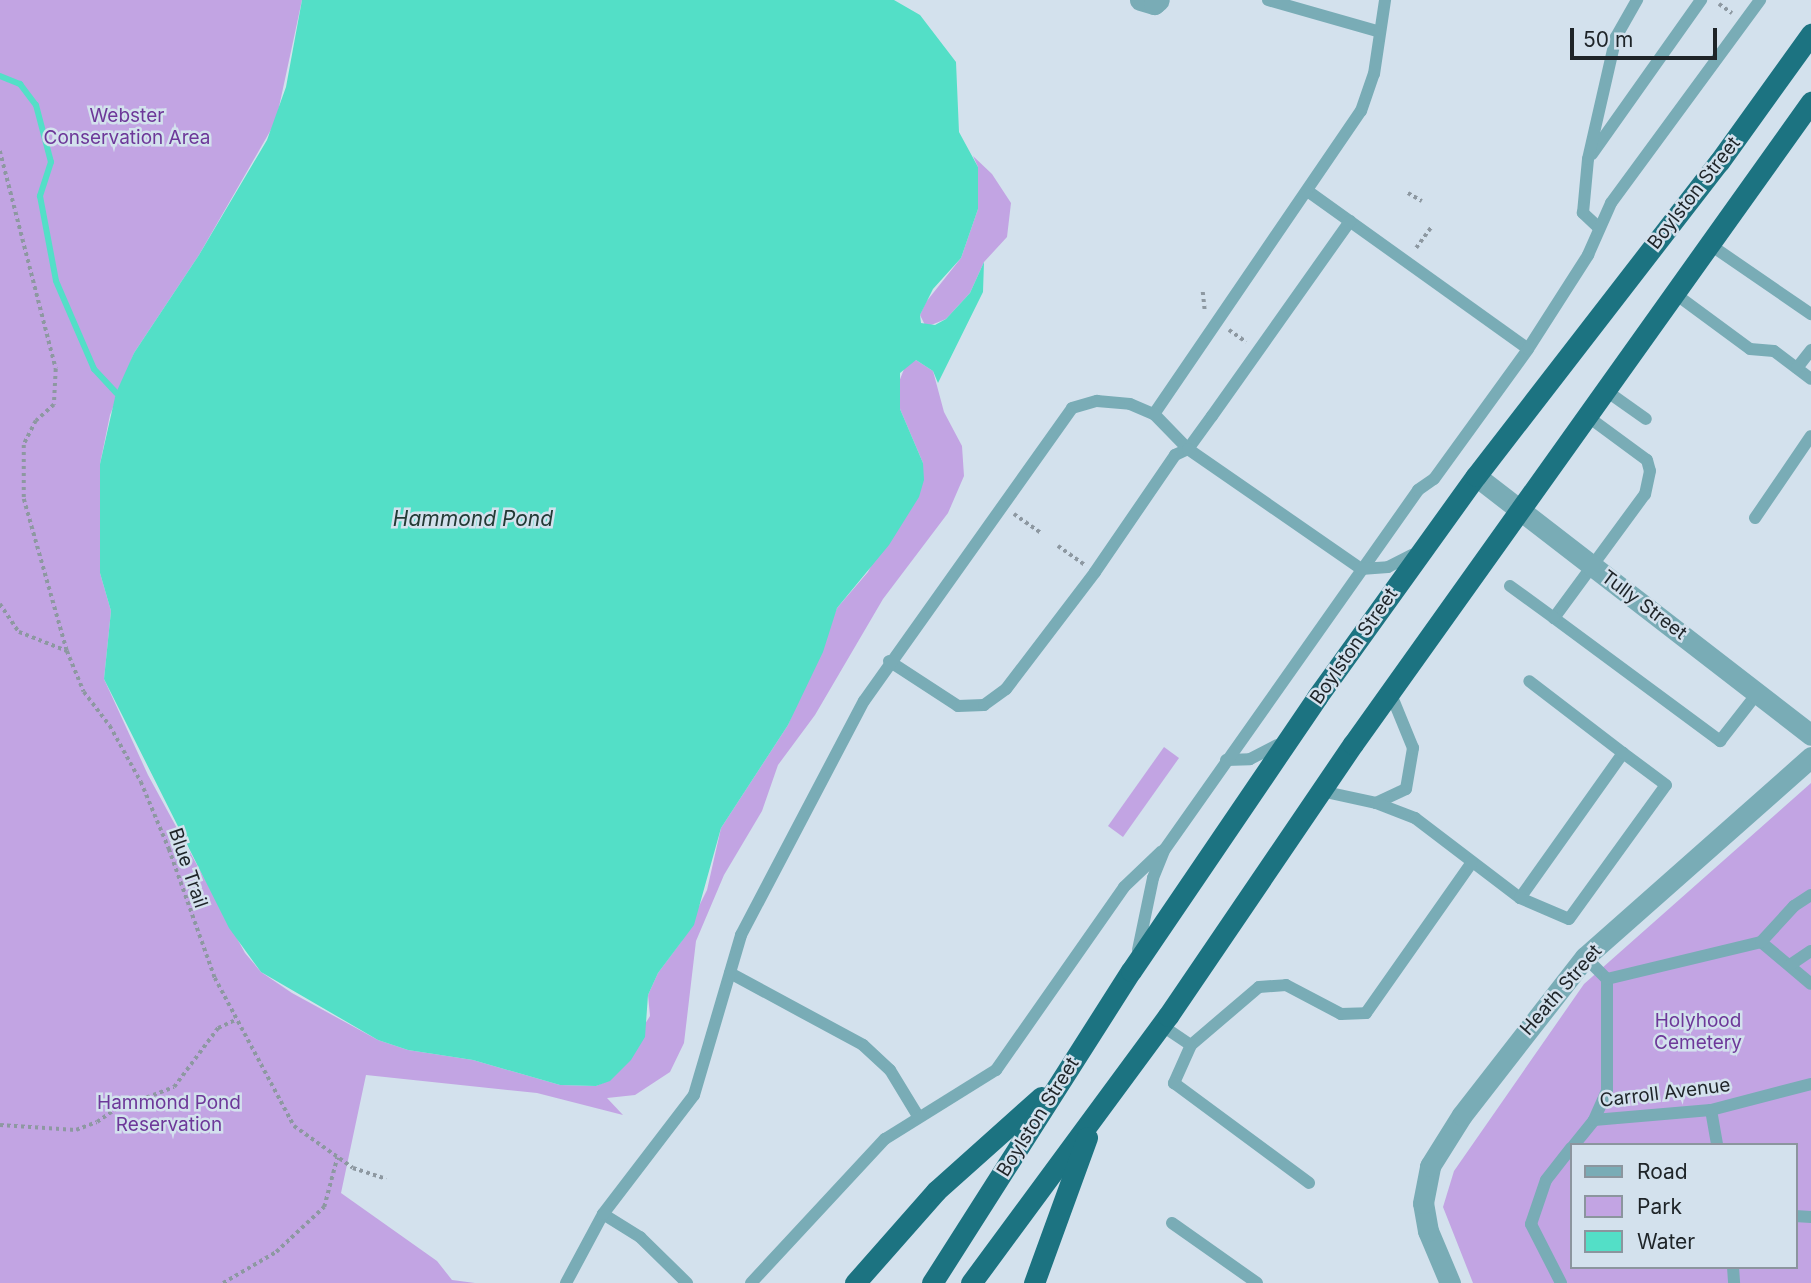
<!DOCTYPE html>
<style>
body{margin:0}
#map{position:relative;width:1811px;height:1283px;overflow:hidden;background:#d3e1ed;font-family:Inter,sans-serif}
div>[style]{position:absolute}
.green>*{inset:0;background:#c2a4e3}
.water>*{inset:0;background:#53dfc7}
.stream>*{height:6px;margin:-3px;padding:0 3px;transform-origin:3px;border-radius:3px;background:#53dfc7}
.path>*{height:3.5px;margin-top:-1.75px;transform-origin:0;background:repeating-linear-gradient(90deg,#8d98a1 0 3.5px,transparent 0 7px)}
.service>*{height:12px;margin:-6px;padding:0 6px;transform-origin:6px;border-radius:6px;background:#79acb6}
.minor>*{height:21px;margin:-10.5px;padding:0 10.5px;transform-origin:10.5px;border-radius:10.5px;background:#79acb6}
.tertiary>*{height:21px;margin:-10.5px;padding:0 10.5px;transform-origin:10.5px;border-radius:10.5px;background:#79acb6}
.trunk>*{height:21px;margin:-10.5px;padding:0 10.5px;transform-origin:10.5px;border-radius:10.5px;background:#1c7381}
span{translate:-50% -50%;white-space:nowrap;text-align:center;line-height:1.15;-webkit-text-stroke:5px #d3e1ed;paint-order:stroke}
.park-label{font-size:19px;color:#6d3899}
.street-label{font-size:19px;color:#1e2428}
.water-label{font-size:21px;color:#233a35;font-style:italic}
.legend{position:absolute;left:1570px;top:1143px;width:228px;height:126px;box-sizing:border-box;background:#d3e1ed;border:2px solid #8b959e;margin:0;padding:9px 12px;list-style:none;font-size:21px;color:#1e2428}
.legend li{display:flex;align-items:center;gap:14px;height:35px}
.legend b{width:35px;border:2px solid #8b959e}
.scale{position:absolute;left:1570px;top:28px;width:147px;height:32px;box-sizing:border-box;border:4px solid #1e2428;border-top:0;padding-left:9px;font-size:21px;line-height:24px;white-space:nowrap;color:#1e2428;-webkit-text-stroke:5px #d3e1ed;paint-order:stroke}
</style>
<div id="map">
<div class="green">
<i style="clip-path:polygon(0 0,302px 0,276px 121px,199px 255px,134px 353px,110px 415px,100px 464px,100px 573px,111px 611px,104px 679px,148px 775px,245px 953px,261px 972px,292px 993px,378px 1040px,408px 1050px,473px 1060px,560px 1085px,596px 1086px,610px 1080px,650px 1016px,648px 995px,658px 973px,681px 942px,707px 890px,721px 828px,788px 725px,837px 608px,868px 572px,923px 463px,900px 409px,897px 387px,906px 364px,916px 360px,933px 371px,944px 412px,962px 446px,964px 476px,948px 513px,883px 599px,815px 715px,778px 765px,762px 811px,724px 875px,696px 941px,684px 1043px,670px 1072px,635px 1095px,607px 1098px,623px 1115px,537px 1093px,366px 1075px,341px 1193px,437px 1261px,452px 1280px,475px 1283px,0 1283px)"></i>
<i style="clip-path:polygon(973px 156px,992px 174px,1011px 203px,1007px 237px,984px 262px,970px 293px,946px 319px,926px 327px,920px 315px,926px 302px,961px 258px,978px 209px,978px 167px)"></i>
<i style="clip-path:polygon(1164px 747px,1179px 758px,1123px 837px,1108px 826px)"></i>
<i style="clip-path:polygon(evenodd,1811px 783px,1811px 1283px,1473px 1283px,1443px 1207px,1454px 1171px,1584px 984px,1811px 783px,1571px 1145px,1795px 1145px,1795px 1267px,1571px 1267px,1571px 1145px)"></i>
</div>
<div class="water">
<i style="clip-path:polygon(302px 0,894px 0,920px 15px,956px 62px,959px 132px,978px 167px,978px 209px,961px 258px,933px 289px,920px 315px,921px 323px,935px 325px,946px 319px,970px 293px,984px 262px,983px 292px,938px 383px,933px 371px,916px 360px,900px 373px,900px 409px,923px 463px,924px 480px,919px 497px,889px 545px,837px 608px,823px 652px,788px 725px,721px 828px,694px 925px,658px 973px,648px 995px,645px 1037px,631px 1060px,610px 1081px,596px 1086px,560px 1085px,473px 1060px,408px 1050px,378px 1040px,261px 972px,229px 928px,104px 679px,111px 611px,100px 573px,100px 464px,116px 393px,134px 353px,199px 255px,267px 140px,286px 87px)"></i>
</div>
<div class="stream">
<i style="left:0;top:76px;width:22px;rotate:22deg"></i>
<i style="left:20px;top:84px;width:26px;rotate:53deg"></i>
<i style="left:36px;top:105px;width:59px;rotate:75.3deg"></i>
<i style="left:51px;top:162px;width:36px;rotate:108deg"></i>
<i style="left:40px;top:196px;width:86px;rotate:79.3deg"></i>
<i style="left:56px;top:281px;width:96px;rotate:66.6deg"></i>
<i style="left:94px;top:369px;width:33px;rotate:47deg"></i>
</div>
<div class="path">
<i style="left:1719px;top:4px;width:16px;rotate:35deg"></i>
<i style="left:0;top:151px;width:225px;rotate:75.6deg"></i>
<i style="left:56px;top:369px;width:36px;rotate:93deg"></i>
<i style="left:54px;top:405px;width:24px;rotate:138deg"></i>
<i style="left:36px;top:421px;width:27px;rotate:117deg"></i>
<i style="left:24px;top:445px;width:54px;rotate:90deg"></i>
<i style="left:24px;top:499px;width:158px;rotate:74.2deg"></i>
<i style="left:1408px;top:193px;width:16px;rotate:30deg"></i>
<i style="left:1416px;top:248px;width:27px;rotate:-54deg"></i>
<i style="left:1203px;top:292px;width:19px;rotate:84deg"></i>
<i style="left:1229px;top:330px;width:21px;rotate:35deg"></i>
<i style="left:1014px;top:514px;width:33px;rotate:35deg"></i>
<i style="left:1058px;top:546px;width:32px;rotate:35deg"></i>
<i style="left:0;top:604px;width:34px;rotate:56deg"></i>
<i style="left:19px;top:632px;width:52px;rotate:21.6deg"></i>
<i style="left:67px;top:651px;width:44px;rotate:67.5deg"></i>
<i style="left:84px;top:692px;width:43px;rotate:52.6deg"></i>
<i style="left:110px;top:726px;width:64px;rotate:61deg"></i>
<i style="left:141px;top:782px;width:73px;rotate:67.3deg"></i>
<i style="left:169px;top:849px;width:137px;rotate:70.4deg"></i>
<i style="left:215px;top:978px;width:168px;rotate:61.9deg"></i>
<i style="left:294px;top:1126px;width:72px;rotate:35.4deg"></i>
<i style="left:353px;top:1168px;width:35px;rotate:18deg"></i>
<i style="left:0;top:1125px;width:76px;rotate:3.8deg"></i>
<i style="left:76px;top:1130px;width:22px;rotate:-21deg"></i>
<i style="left:97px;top:1122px;width:21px;rotate:-35deg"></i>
<i style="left:114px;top:1110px;width:64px;rotate:-21deg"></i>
<i style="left:174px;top:1087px;width:74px;rotate:-53.3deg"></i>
<i style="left:218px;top:1028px;width:19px;rotate:-25deg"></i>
<i style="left:223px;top:1283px;width:61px;rotate:-30.3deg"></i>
<i style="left:276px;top:1252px;width:66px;rotate:-43.2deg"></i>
<i style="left:324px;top:1207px;width:51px;rotate:-75.1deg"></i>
</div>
<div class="service">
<i style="left:1268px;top:0;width:116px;rotate:15.9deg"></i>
<i style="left:1592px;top:154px;width:189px;rotate:-54.7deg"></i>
<i style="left:1309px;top:192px;width:269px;rotate:35.6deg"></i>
<i style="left:1598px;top:227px;width:21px;rotate:-137deg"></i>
<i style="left:1583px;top:213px;width:54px;rotate:-84.7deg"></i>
<i style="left:1588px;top:159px;width:125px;rotate:-77.1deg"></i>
<i style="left:1616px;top:37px;width:43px;rotate:-60.4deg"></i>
<i style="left:1709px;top:244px;width:124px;rotate:34.5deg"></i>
<i style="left:1674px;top:293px;width:94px;rotate:36.4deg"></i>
<i style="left:1750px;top:349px;width:24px;rotate:5deg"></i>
<i style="left:1774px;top:351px;width:46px;rotate:37.1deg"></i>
<i style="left:1797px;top:368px;width:23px;rotate:-52deg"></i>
<i style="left:1605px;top:390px;width:50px;rotate:35.3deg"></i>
<i style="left:1154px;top:414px;width:367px;rotate:-55.7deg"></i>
<i style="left:1361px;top:111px;width:39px;rotate:-71deg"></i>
<i style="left:1374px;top:74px;width:75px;rotate:-81.5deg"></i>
<i style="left:1587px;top:416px;width:74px;rotate:36.3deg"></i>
<i style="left:1647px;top:460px;width:11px;rotate:75deg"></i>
<i style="left:1650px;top:471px;width:24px;rotate:102deg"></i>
<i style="left:1645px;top:494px;width:154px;rotate:126.3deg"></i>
<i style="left:1554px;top:618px;width:207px;rotate:36.5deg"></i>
<i style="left:1720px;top:741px;width:63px;rotate:-52deg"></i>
<i style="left:1755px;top:518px;width:99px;rotate:-55.7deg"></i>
<i style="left:1510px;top:586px;width:54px;rotate:36deg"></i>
<i style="left:889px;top:661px;width:82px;rotate:33.1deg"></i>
<i style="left:958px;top:706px;width:26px;rotate:-2deg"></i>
<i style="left:984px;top:705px;width:27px;rotate:-36deg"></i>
<i style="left:1006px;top:689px;width:147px;rotate:-52.7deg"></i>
<i style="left:1095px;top:572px;width:142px;rotate:-55.6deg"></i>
<i style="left:1175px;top:455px;width:14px;rotate:-25deg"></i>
<i style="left:1188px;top:449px;width:41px;rotate:-54deg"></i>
<i style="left:1212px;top:416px;width:239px;rotate:-54.7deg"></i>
<i style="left:1226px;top:760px;width:24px;rotate:-2deg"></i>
<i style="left:1250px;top:759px;width:31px;rotate:-27deg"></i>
<i style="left:1321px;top:791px;width:56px;rotate:12.3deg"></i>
<i style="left:1376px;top:803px;width:33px;rotate:-25deg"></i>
<i style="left:1406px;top:789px;width:42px;rotate:-80.3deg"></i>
<i style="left:1413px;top:748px;width:61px;rotate:-112.3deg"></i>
<i style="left:1376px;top:803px;width:42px;rotate:21deg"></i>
<i style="left:1415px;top:818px;width:132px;rotate:37.3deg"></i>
<i style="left:1520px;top:898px;width:178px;rotate:-54.6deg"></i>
<i style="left:1623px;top:753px;width:118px;rotate:-142.5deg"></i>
<i style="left:1520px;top:898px;width:53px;rotate:23.2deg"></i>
<i style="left:1569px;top:919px;width:165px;rotate:-54.1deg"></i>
<i style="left:1666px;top:785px;width:54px;rotate:-143.3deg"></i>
<i style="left:1761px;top:942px;width:65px;rotate:40deg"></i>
<i style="left:1138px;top:950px;width:74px;rotate:-78.2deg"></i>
<i style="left:1153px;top:878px;width:31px;rotate:-68deg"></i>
<i style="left:1165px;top:849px;width:439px;rotate:-54.8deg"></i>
<i style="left:1418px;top:490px;width:19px;rotate:-35deg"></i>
<i style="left:1434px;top:479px;width:160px;rotate:-54.1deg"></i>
<i style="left:1528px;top:349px;width:112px;rotate:-57.4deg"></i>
<i style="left:1588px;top:255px;width:57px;rotate:-66.1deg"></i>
<i style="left:1611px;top:203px;width:252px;rotate:-53.7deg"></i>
<i style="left:1585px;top:957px;width:31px;rotate:45deg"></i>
<i style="left:1790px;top:965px;width:25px;rotate:-34deg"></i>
<i style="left:730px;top:973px;width:151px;rotate:28.4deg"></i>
<i style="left:863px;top:1045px;width:37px;rotate:43deg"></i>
<i style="left:890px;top:1070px;width:54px;rotate:58.7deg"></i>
<i style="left:1161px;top:1025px;width:36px;rotate:34deg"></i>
<i style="left:1191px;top:1045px;width:42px;rotate:114.1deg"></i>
<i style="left:1174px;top:1083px;width:168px;rotate:36.5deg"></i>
<i style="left:1191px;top:1045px;width:89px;rotate:-40.5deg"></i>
<i style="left:1259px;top:987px;width:27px;rotate:-4deg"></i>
<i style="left:1286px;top:985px;width:62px;rotate:27.8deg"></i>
<i style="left:1341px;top:1014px;width:25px;rotate:-2deg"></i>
<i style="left:1366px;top:1013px;width:184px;rotate:-54.9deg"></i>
<i style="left:1711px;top:1110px;width:36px;rotate:80deg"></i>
<i style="left:1594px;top:1120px;width:117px;rotate:-4.9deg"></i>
<i style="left:1711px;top:1110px;width:103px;rotate:-14.6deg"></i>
<i style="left:1574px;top:1145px;width:32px;rotate:-51deg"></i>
<i style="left:1594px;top:1120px;width:32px;rotate:-66deg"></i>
<i style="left:1607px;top:1091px;width:112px;rotate:-90deg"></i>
<i style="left:1607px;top:979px;width:158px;rotate:-13.5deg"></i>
<i style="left:1761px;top:942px;width:49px;rotate:-47.5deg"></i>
<i style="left:1794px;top:906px;width:20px;rotate:-33deg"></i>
<i style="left:603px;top:1214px;width:44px;rotate:31.9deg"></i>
<i style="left:640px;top:1237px;width:66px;rotate:44.4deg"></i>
<i style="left:1795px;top:1216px;width:16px;rotate:4deg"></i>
<i style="left:1172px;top:1223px;width:104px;rotate:35.2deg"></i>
<i style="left:1733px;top:1267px;width:16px;rotate:86deg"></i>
<i style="left:566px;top:1283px;width:78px;rotate:-61.8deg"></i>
<i style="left:603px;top:1214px;width:150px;rotate:-52.6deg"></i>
<i style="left:694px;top:1095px;width:167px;rotate:-73.6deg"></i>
<i style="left:741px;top:935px;width:264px;rotate:-62.3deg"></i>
<i style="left:864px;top:701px;width:359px;rotate:-54.6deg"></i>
<i style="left:1072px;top:408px;width:26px;rotate:-16deg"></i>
<i style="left:1097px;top:401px;width:33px;rotate:5deg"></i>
<i style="left:1130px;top:404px;width:26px;rotate:23deg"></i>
<i style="left:1154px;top:414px;width:49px;rotate:45.8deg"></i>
<i style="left:1188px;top:449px;width:211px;rotate:34.7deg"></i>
<i style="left:1361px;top:569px;width:27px;rotate:-4deg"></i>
<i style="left:1388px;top:567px;width:27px;rotate:-27deg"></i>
<i style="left:751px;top:1283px;width:197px;rotate:-47.1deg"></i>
<i style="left:885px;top:1139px;width:131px;rotate:-31.9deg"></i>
<i style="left:996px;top:1070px;width:223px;rotate:-55deg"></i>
<i style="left:1124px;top:887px;width:52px;rotate:-43.5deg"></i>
<i style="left:1561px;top:1283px;width:66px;rotate:-117deg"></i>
<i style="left:1531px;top:1224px;width:46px;rotate:-71.2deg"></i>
<i style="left:1546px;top:1180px;width:41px;rotate:-52deg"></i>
</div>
<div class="minor">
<i style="left:1140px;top:0;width:15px;rotate:16deg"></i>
<i style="left:1154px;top:4px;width:6px;rotate:-39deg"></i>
<i style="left:1476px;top:476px;width:423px;rotate:37.7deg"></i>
</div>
<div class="tertiary">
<i style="left:1450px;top:1283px;width:56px;rotate:-112.9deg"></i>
<i style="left:1428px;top:1231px;width:28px;rotate:-100deg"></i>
<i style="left:1423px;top:1203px;width:38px;rotate:-79deg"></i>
<i style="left:1430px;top:1166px;width:60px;rotate:-57.9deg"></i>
<i style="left:1462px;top:1115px;width:200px;rotate:-52.1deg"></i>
<i style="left:1585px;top:957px;width:302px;rotate:-41.5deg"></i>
</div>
<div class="trunk">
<i style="left:855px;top:1283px;width:123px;rotate:-48.6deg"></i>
<i style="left:936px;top:1191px;width:141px;rotate:-41.8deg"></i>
<i style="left:932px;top:1283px;width:370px;rotate:-57.5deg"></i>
<i style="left:1131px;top:971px;width:331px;rotate:-55.8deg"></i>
<i style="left:1317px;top:697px;width:272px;rotate:-54.3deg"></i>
<i style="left:1476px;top:476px;width:397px;rotate:-52.3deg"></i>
<i style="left:1719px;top:162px;width:158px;rotate:-54.3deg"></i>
<i style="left:971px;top:1283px;width:332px;rotate:-53.6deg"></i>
<i style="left:1168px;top:1016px;width:329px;rotate:-55.8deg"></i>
<i style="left:1353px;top:744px;width:789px;rotate:-54.5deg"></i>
<i style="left:1034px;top:1283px;width:155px;rotate:-70deg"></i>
</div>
<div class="park-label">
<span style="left:127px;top:127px">Webster<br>Conservation Area</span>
<span style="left:1698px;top:1032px">Holyhood<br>Cemetery</span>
<span style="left:169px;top:1114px">Hammond Pond<br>Reservation</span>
</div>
<div class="street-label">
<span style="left:1694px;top:193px;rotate:-52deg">Boylston Street</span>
<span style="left:1644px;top:605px;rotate:37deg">Tully Street</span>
<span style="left:1354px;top:646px;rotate:-55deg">Boylston Street</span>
<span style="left:188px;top:868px;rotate:71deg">Blue Trail</span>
<span style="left:1561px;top:990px;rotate:-49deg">Heath Street</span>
<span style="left:1665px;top:1093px;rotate:-7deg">Carroll Avenue</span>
<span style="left:1038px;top:1117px;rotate:-58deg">Boylston Street</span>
</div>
<div class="water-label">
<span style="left:473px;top:519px">Hammond Pond</span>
</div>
<ul class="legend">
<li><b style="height:9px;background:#79acb6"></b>Road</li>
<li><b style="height:19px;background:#c2a4e3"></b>Park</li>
<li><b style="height:19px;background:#53dfc7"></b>Water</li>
</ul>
<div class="scale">50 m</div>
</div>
